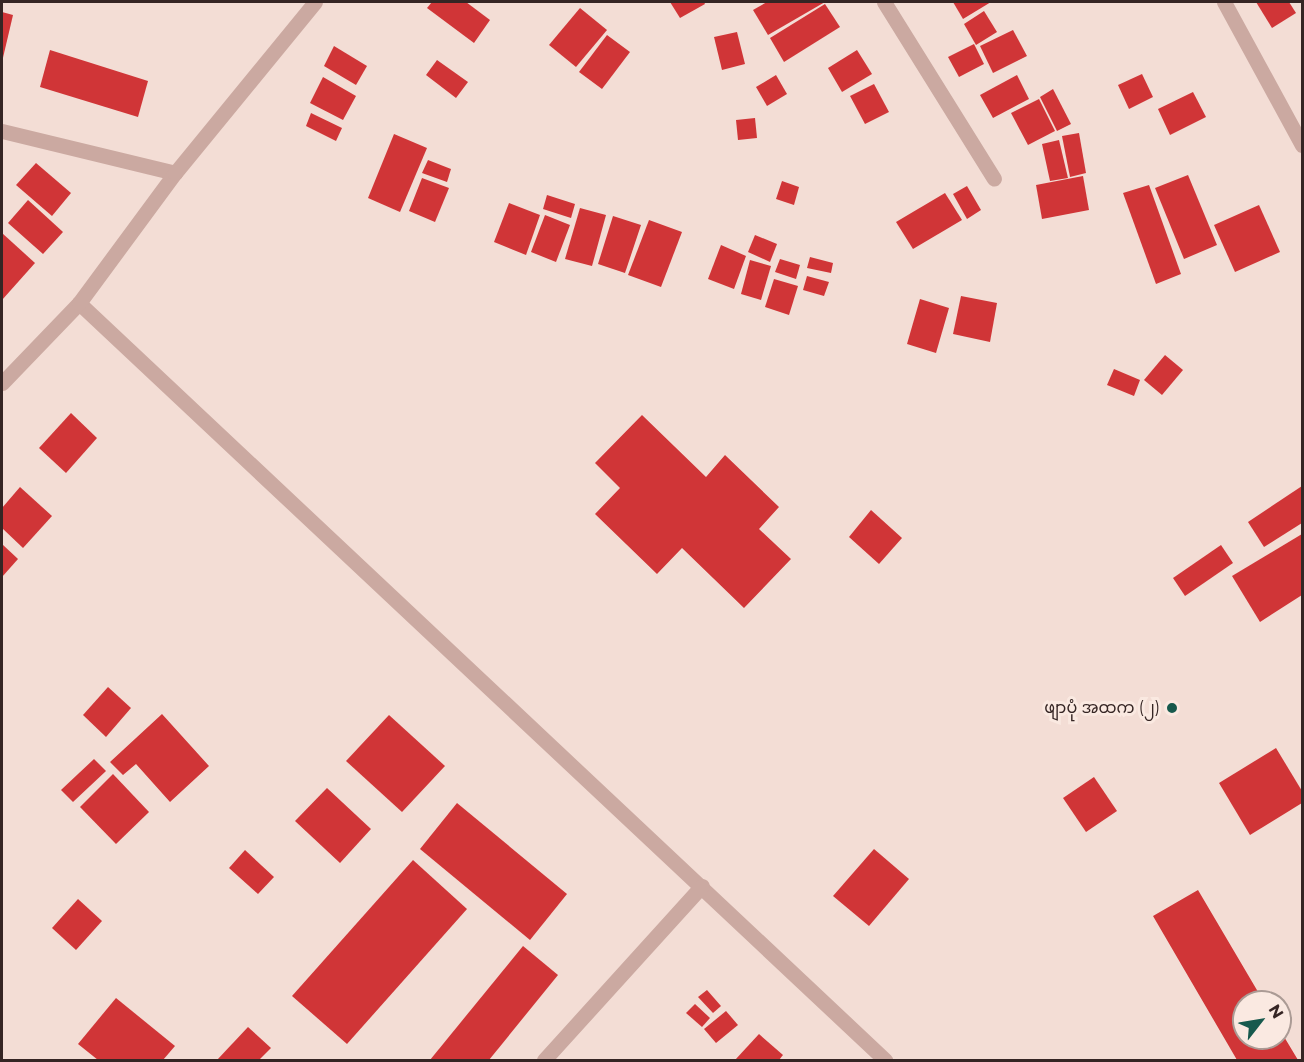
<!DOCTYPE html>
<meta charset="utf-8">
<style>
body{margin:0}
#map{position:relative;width:1304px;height:1062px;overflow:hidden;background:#f3ddd5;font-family:Montserrat,"Noto Sans Myanmar",sans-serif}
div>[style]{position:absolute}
.building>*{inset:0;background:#d03537}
.minor>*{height:15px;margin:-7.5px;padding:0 7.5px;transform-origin:7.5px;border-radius:7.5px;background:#cba9a1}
.dots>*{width:16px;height:16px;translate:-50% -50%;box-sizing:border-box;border:3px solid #fae9e1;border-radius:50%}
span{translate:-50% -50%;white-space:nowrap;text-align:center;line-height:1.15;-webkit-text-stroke:6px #fae9e1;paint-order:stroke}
.poi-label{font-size:16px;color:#352524}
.right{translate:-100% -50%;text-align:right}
.frame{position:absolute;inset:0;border:3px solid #352524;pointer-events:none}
.north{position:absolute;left:1232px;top:990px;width:60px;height:60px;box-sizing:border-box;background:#fae9e1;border:2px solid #ab9b95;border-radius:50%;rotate:59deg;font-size:16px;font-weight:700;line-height:24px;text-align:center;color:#352524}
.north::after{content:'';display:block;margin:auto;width:21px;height:27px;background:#17594d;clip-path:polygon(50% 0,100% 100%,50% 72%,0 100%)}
</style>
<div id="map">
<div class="building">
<i style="clip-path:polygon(432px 2px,466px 2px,490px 20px,474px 43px,427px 8px)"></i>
<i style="clip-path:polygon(670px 2px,704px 2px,705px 4px,680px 18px)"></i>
<i style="clip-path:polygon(767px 2px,825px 2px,768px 35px,753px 10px)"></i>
<i style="clip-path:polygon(953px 2px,991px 2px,963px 19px)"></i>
<i style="clip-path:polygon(1256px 2px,1289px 2px,1296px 13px,1272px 28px)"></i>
<i style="clip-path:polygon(825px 4px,840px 27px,784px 62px,770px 38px)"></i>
<i style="clip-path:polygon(580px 8px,607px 30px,576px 67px,549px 45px)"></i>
<i style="clip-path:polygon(984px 11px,997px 32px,976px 45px,964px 24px)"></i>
<i style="clip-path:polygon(2px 12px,13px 15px,2px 62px)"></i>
<i style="clip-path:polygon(1013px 30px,1027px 56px,993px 73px,980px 46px)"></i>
<i style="clip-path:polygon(737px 32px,745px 64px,722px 70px,714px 37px)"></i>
<i style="clip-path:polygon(607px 35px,630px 52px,602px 89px,579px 72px)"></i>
<i style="clip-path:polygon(974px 44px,984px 64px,959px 77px,948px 57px)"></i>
<i style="clip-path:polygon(334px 46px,367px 66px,356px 85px,324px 66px)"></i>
<i style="clip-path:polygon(50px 50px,148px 81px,138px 117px,40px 87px)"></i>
<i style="clip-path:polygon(857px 50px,872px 74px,842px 92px,828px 68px)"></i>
<i style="clip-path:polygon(437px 60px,468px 82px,456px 98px,426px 75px)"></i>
<i style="clip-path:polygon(1142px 74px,1153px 97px,1129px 109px,1118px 85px)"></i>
<i style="clip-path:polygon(776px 75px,787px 94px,767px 106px,756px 87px)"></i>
<i style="clip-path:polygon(1017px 75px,1029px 99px,993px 118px,980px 95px)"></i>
<i style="clip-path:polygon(323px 77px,356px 96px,343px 120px,310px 103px)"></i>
<i style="clip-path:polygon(874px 84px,889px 112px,865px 124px,850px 96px)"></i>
<i style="clip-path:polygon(1053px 89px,1071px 124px,1057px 131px,1040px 97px)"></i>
<i style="clip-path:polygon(1193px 92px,1206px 117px,1170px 135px,1158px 109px)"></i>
<i style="clip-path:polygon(1039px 99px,1055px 131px,1028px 145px,1011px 113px)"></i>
<i style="clip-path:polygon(311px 113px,342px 128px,336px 141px,306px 126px)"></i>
<i style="clip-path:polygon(755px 118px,757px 138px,738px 140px,736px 120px)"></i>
<i style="clip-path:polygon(1079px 133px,1086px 173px,1070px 177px,1062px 136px)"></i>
<i style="clip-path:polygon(394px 134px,427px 148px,400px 212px,368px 198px)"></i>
<i style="clip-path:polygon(1059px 140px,1068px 178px,1050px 181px,1042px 144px)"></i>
<i style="clip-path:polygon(428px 160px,451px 169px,447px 182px,422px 173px)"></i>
<i style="clip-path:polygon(36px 163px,71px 193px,52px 216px,16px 185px)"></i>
<i style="clip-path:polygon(1188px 175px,1217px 245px,1184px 259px,1155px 188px)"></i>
<i style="clip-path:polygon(1083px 176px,1089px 210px,1042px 219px,1036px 185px)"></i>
<i style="clip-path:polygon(422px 178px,449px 188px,435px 222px,409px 211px)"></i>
<i style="clip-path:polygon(782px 181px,799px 187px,794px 205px,776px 199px)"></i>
<i style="clip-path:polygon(1149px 185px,1181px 274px,1156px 284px,1123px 193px)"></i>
<i style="clip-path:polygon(967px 186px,981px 210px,967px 219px,953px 194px)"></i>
<i style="clip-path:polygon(945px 193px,962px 220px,913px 249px,896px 222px)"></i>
<i style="clip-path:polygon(547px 195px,575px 204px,571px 218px,543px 209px)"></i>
<i style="clip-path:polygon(28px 200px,63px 232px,43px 254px,8px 223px)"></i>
<i style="clip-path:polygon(509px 203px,540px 215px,526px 255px,494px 242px)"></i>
<i style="clip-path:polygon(1259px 205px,1280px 252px,1235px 272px,1214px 225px)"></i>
<i style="clip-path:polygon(580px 208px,606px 215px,592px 266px,565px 259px)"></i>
<i style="clip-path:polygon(545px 215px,570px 225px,556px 262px,531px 252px)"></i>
<i style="clip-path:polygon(613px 216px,641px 225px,625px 273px,598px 264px)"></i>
<i style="clip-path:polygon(649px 220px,682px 232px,661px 287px,628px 275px)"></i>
<i style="clip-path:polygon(2px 233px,35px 263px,2px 300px)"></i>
<i style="clip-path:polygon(755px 235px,777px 244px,770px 262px,748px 252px)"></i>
<i style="clip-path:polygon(721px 245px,746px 256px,734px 289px,708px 279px)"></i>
<i style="clip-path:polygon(810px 257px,833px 263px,831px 273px,807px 268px)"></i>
<i style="clip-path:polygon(780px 259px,800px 265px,796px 279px,775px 272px)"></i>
<i style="clip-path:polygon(750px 260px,771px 266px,761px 300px,741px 294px)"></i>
<i style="clip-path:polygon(807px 276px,829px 282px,824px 296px,803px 290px)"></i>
<i style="clip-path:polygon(774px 279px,798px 286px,789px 315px,765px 307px)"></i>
<i style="clip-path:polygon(961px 296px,997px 303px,990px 342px,953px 334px)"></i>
<i style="clip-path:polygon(920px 299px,949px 308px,936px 353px,907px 344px)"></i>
<i style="clip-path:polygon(1165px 355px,1183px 370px,1162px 395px,1144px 380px)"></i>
<i style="clip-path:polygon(1114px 369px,1140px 380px,1134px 396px,1107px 385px)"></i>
<i style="clip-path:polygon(71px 413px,97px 438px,66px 473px,39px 448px)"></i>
<i style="clip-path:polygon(642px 415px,706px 477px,725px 455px,779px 507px,759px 529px,791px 559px,744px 608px,682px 548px,657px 574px,595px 514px,620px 488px,595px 463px)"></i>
<i style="clip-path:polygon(1302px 486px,1302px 523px,1264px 547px,1248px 522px)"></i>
<i style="clip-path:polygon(20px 487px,52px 516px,23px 548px,2px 528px,2px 508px)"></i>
<i style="clip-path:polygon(871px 510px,902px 538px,879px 564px,849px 537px)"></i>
<i style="clip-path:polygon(1302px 534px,1302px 595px,1260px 622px,1232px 576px)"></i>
<i style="clip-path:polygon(2px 544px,18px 559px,2px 577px)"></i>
<i style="clip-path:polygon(1221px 545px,1233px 563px,1185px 596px,1173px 578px)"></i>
<i style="clip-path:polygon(108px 687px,131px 708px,106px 737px,83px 715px)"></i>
<i style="clip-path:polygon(162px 714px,209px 766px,170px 802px,136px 764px,123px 775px,110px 762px)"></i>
<i style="clip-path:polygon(389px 715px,445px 766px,402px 812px,346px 761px)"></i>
<i style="clip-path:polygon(1276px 748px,1302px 791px,1302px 803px,1250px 835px,1219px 783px)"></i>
<i style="clip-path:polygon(94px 759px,106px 771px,73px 802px,61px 790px)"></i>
<i style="clip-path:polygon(113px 774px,149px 812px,116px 844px,80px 807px)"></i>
<i style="clip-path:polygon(1094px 777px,1117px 811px,1086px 832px,1063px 798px)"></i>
<i style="clip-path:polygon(327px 788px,371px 829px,340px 863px,295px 821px)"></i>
<i style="clip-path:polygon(457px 803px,567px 894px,530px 940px,420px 849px)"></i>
<i style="clip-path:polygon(874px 849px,909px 879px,869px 926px,833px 896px)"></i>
<i style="clip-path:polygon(245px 850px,274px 877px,258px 894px,229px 868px)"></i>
<i style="clip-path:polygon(413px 860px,467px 909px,347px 1044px,292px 996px)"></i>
<i style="clip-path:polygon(1198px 890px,1264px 1002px,1244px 1002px,1244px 1038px,1280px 1038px,1280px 1030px,1298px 1060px,1237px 1060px,1153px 916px)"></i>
<i style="clip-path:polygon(78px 899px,102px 921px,76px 950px,52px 928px)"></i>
<i style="clip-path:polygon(523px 946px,558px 975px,489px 1060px,430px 1060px)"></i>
<i style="clip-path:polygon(707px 990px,721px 1006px,713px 1013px,698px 997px)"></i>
<i style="clip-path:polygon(116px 998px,175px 1046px,163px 1060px,98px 1060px,78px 1044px)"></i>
<i style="clip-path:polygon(695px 1004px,710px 1018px,702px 1027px,686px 1013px)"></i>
<i style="clip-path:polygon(726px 1011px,738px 1025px,716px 1043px,704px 1029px)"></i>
<i style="clip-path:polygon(248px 1027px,271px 1048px,259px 1060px,217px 1060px)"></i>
<i style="clip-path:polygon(759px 1034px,783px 1055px,779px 1060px,735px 1060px)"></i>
</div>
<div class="minor">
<i style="left:884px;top:2px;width:208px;rotate:58.1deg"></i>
<i style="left:1224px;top:2px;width:163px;rotate:61.4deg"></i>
<i style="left:2px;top:131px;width:178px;rotate:13.6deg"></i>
<i style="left:79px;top:303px;width:1106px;rotate:43.2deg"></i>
<i style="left:2px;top:383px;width:111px;rotate:-46.1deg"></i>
<i style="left:79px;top:303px;width:162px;rotate:-53.6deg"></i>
<i style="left:175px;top:173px;width:221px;rotate:-50.7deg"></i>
<i style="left:544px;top:1060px;width:235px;rotate:-47.8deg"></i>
</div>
<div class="dots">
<i style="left:1172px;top:708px;background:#17594d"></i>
</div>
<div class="poi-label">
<span class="right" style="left:1160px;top:708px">ဖျာပုံ အထက (၂)</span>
</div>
<div class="frame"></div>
<div class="north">N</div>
</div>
